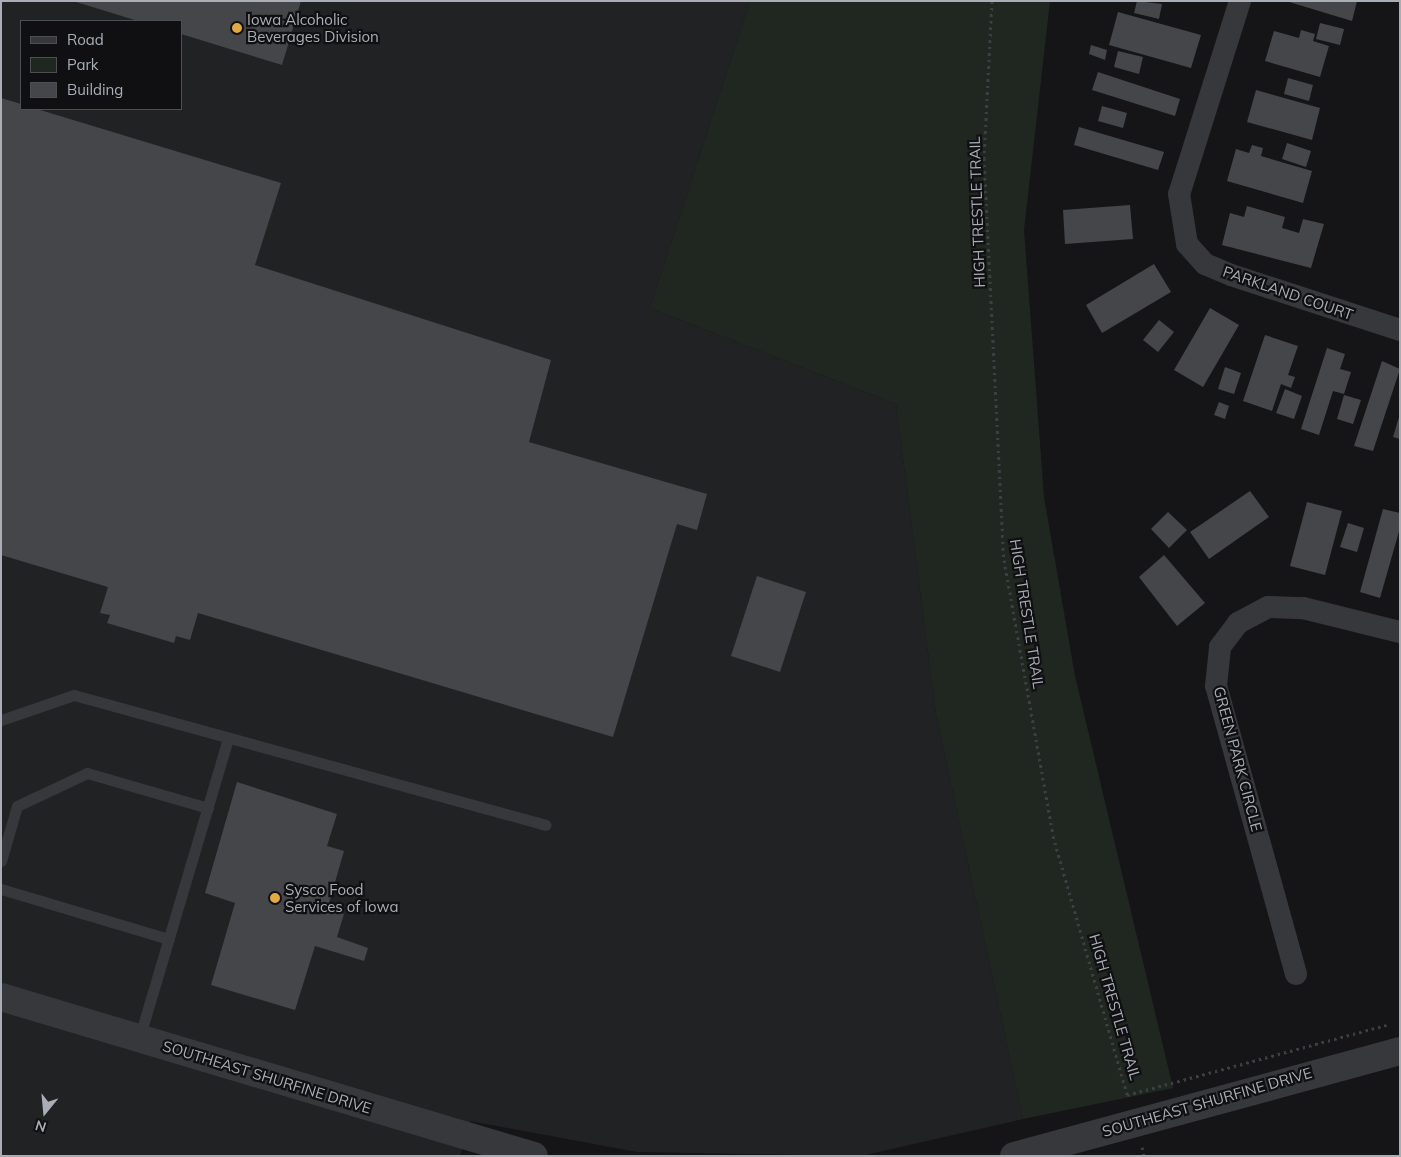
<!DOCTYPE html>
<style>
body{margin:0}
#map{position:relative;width:1401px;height:1157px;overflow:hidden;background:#151517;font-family:Mulish,sans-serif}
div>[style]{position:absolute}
.built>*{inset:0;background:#212224}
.green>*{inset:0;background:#202721}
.building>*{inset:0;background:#44464a}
.path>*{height:3px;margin-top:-1.5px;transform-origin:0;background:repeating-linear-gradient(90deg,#3d3f43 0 2.5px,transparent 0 6.5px)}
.service>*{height:11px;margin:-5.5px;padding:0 5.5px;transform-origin:5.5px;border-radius:5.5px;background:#37383c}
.minor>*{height:22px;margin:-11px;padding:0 11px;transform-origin:11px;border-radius:11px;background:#37383c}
.tertiary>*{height:28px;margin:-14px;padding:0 14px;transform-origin:14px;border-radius:14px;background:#37383c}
.dots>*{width:14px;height:14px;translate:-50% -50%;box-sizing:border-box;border:2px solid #101012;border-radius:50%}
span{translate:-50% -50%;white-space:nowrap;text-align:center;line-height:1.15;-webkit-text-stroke:4.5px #101012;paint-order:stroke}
.poi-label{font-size:15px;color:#a8adb6}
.left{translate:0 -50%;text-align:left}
.street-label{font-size:15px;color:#a8adb6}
.frame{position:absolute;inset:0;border:2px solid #a8adb6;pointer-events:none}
.legend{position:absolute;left:20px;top:20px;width:162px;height:90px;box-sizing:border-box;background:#101012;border:1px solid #4d4f54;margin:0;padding:6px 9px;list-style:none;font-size:15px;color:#a8adb6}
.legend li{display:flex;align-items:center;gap:10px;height:25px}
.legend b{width:25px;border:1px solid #4d4f54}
.north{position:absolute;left:20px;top:1087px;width:50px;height:50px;-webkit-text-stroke:4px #101012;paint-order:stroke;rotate:197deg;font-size:14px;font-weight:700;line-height:20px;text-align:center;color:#a8adb6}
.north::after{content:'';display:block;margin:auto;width:18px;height:22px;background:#a8adb6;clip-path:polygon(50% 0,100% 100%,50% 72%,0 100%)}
</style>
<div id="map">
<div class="built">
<i style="clip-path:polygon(evenodd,1px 1px,750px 1px,650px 308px,896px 404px,936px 714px,1023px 1119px,861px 1156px,637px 1152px,470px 1121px,460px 1156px,1px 1156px,1px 1px,21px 21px,181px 21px,181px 109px,21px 109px,21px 21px)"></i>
</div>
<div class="green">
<i style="clip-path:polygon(750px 1px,1050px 1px,1024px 230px,1044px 497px,1075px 676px,1173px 1088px,1023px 1119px,936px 714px,896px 404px,650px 308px)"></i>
</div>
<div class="building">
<i style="clip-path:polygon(73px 1px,301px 1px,282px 65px,181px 34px,181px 21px,138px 21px)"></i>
<i style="clip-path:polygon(1137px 1px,1162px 4px,1159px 19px,1134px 13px)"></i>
<i style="clip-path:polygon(1286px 1px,1357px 1px,1352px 21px)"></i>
<i style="clip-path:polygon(1118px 12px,1201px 35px,1191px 68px,1109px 45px)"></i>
<i style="clip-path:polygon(1320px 23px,1344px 29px,1340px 45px,1316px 39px)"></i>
<i style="clip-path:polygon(1301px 30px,1315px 34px,1313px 41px,1329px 46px,1320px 77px,1265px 61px,1274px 31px,1299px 38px)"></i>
<i style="clip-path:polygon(1091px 45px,1107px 50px,1105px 60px,1089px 54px)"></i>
<i style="clip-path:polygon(1118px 51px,1143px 57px,1139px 74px,1114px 67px)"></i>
<i style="clip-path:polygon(1098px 72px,1180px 99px,1175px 116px,1092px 90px)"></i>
<i style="clip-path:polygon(1288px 78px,1313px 85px,1309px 101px,1284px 94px)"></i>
<i style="clip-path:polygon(1256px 90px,1320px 108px,1312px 140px,1247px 122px)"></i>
<i style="clip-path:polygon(1px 98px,21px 104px,21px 109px,37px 109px,281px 183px,255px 265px,551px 360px,529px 442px,707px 494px,697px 530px,677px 524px,613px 737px,198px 613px,190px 640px,176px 636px,174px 643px,107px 623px,110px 615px,100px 613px,108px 587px,1px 555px)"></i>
<i style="clip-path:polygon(1102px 106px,1127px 113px,1123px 128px,1098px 121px)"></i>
<i style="clip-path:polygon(1079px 127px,1164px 152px,1158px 170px,1074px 145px)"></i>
<i style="clip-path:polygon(1287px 143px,1311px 151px,1306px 167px,1282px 159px)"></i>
<i style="clip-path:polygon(1252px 145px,1263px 148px,1261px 156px,1312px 171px,1303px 203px,1227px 181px,1236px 149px,1249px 153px)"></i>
<i style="clip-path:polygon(1130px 205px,1133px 239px,1065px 244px,1063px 210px)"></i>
<i style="clip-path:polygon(1247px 206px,1285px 217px,1282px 228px,1299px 233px,1303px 219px,1324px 224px,1311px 268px,1222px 245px,1230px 213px,1244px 217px)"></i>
<i style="clip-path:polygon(1154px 264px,1171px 292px,1102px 333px,1086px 305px)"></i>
<i style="clip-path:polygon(1210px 308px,1239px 325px,1203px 387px,1174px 370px)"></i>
<i style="clip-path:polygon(1159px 320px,1174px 332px,1158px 352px,1143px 340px)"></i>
<i style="clip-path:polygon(1265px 335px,1298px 346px,1288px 375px,1295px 377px,1291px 388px,1281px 384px,1272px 411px,1243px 401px)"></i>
<i style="clip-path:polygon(1327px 348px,1345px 354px,1340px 369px,1351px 372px,1344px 394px,1333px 391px,1319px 435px,1301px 429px)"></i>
<i style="clip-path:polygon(1382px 361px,1400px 369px,1373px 451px,1354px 446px)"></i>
<i style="clip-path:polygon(1225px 367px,1241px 373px,1234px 394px,1218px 389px)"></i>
<i style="clip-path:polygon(1285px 389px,1302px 396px,1294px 419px,1276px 413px)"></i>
<i style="clip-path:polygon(1344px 395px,1361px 400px,1353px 424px,1337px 419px)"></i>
<i style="clip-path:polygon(1219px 402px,1229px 406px,1225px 419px,1214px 415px)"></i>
<i style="clip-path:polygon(1399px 417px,1400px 417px,1400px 439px,1393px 437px)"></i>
<i style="clip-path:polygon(1250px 491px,1269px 517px,1209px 559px,1190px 532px)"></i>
<i style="clip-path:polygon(1307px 502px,1342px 511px,1325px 575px,1290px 566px)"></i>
<i style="clip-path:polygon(1383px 509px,1400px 513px,1400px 528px,1380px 598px,1360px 592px)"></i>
<i style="clip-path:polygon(1168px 512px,1187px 530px,1169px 548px,1151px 529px)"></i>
<i style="clip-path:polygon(1348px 523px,1364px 528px,1357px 552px,1340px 547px)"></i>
<i style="clip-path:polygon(1164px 555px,1205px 603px,1177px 626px,1139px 577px)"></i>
<i style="clip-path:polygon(757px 576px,806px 592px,780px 672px,731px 656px)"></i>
<i style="clip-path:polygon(237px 782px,337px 814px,327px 846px,344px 851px,327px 910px,344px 914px,337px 937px,368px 948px,364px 961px,315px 946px,295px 1010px,211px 985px,235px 903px,205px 893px)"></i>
</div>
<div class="path">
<i style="left:992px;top:1px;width:157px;rotate:92.9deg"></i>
<i style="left:984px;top:158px;width:402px;rotate:87.2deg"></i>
<i style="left:1004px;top:560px;width:280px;rotate:79.9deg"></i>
<i style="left:1053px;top:836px;width:273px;rotate:74deg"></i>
<i style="left:1127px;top:1095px;width:269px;rotate:-15.1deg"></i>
<i style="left:1142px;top:1147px;width:9px;rotate:77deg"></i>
</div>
<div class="service">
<i style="left:1px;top:720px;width:77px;rotate:-18.9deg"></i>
<i style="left:74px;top:695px;width:489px;rotate:15.4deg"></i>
<i style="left:1px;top:861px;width:57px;rotate:-73.8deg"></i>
<i style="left:17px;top:806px;width:77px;rotate:-25.2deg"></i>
<i style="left:87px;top:773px;width:126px;rotate:16.1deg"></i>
<i style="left:1px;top:889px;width:175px;rotate:16.6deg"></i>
<i style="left:139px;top:1039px;width:313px;rotate:-73.5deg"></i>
</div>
<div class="minor">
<i style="left:1240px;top:1px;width:202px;rotate:107.5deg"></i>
<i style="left:1179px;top:194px;width:51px;rotate:80.9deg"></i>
<i style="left:1187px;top:244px;width:27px;rotate:48deg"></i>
<i style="left:1205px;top:264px;width:28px;rotate:23deg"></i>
<i style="left:1231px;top:275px;width:178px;rotate:18deg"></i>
<i style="left:1296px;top:974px;width:299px;rotate:-105.5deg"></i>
<i style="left:1216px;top:686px;width:39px;rotate:-84deg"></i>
<i style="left:1220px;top:647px;width:30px;rotate:-53deg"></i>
<i style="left:1238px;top:623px;width:34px;rotate:-28deg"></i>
<i style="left:1268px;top:607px;width:35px;rotate:2deg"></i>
<i style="left:1303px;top:608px;width:100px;rotate:13.9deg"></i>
</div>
<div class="tertiary">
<i style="left:1px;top:997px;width:556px;rotate:16.61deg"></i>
<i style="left:1014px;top:1156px;width:400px;rotate:-15.2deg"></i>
</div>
<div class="dots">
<i style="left:237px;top:28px;background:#e2a842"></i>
<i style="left:275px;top:898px;background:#e2a842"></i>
</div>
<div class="poi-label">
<span class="left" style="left:247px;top:28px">Iowa Alcoholic<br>Beverages Division</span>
<span class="left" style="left:285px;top:898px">Sysco Food<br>Services of Iowa</span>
</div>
<div class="street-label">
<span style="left:977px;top:212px;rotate:-92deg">HIGH TRESTLE TRAIL</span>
<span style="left:1288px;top:293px;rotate:19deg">PARKLAND COURT</span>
<span style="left:1027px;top:614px;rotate:81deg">HIGH TRESTLE TRAIL</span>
<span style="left:1238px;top:759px;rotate:75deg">GREEN PARK CIRCLE</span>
<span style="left:1115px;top:1007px;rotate:74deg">HIGH TRESTLE TRAIL</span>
<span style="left:267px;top:1077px;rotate:17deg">SOUTHEAST SHURFINE DRIVE</span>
<span style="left:1207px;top:1102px;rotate:-16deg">SOUTHEAST SHURFINE DRIVE</span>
</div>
<div class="frame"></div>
<ul class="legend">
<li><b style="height:6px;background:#37383c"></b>Road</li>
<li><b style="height:14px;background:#202721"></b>Park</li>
<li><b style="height:14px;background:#44464a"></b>Building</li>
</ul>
<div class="north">N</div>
</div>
